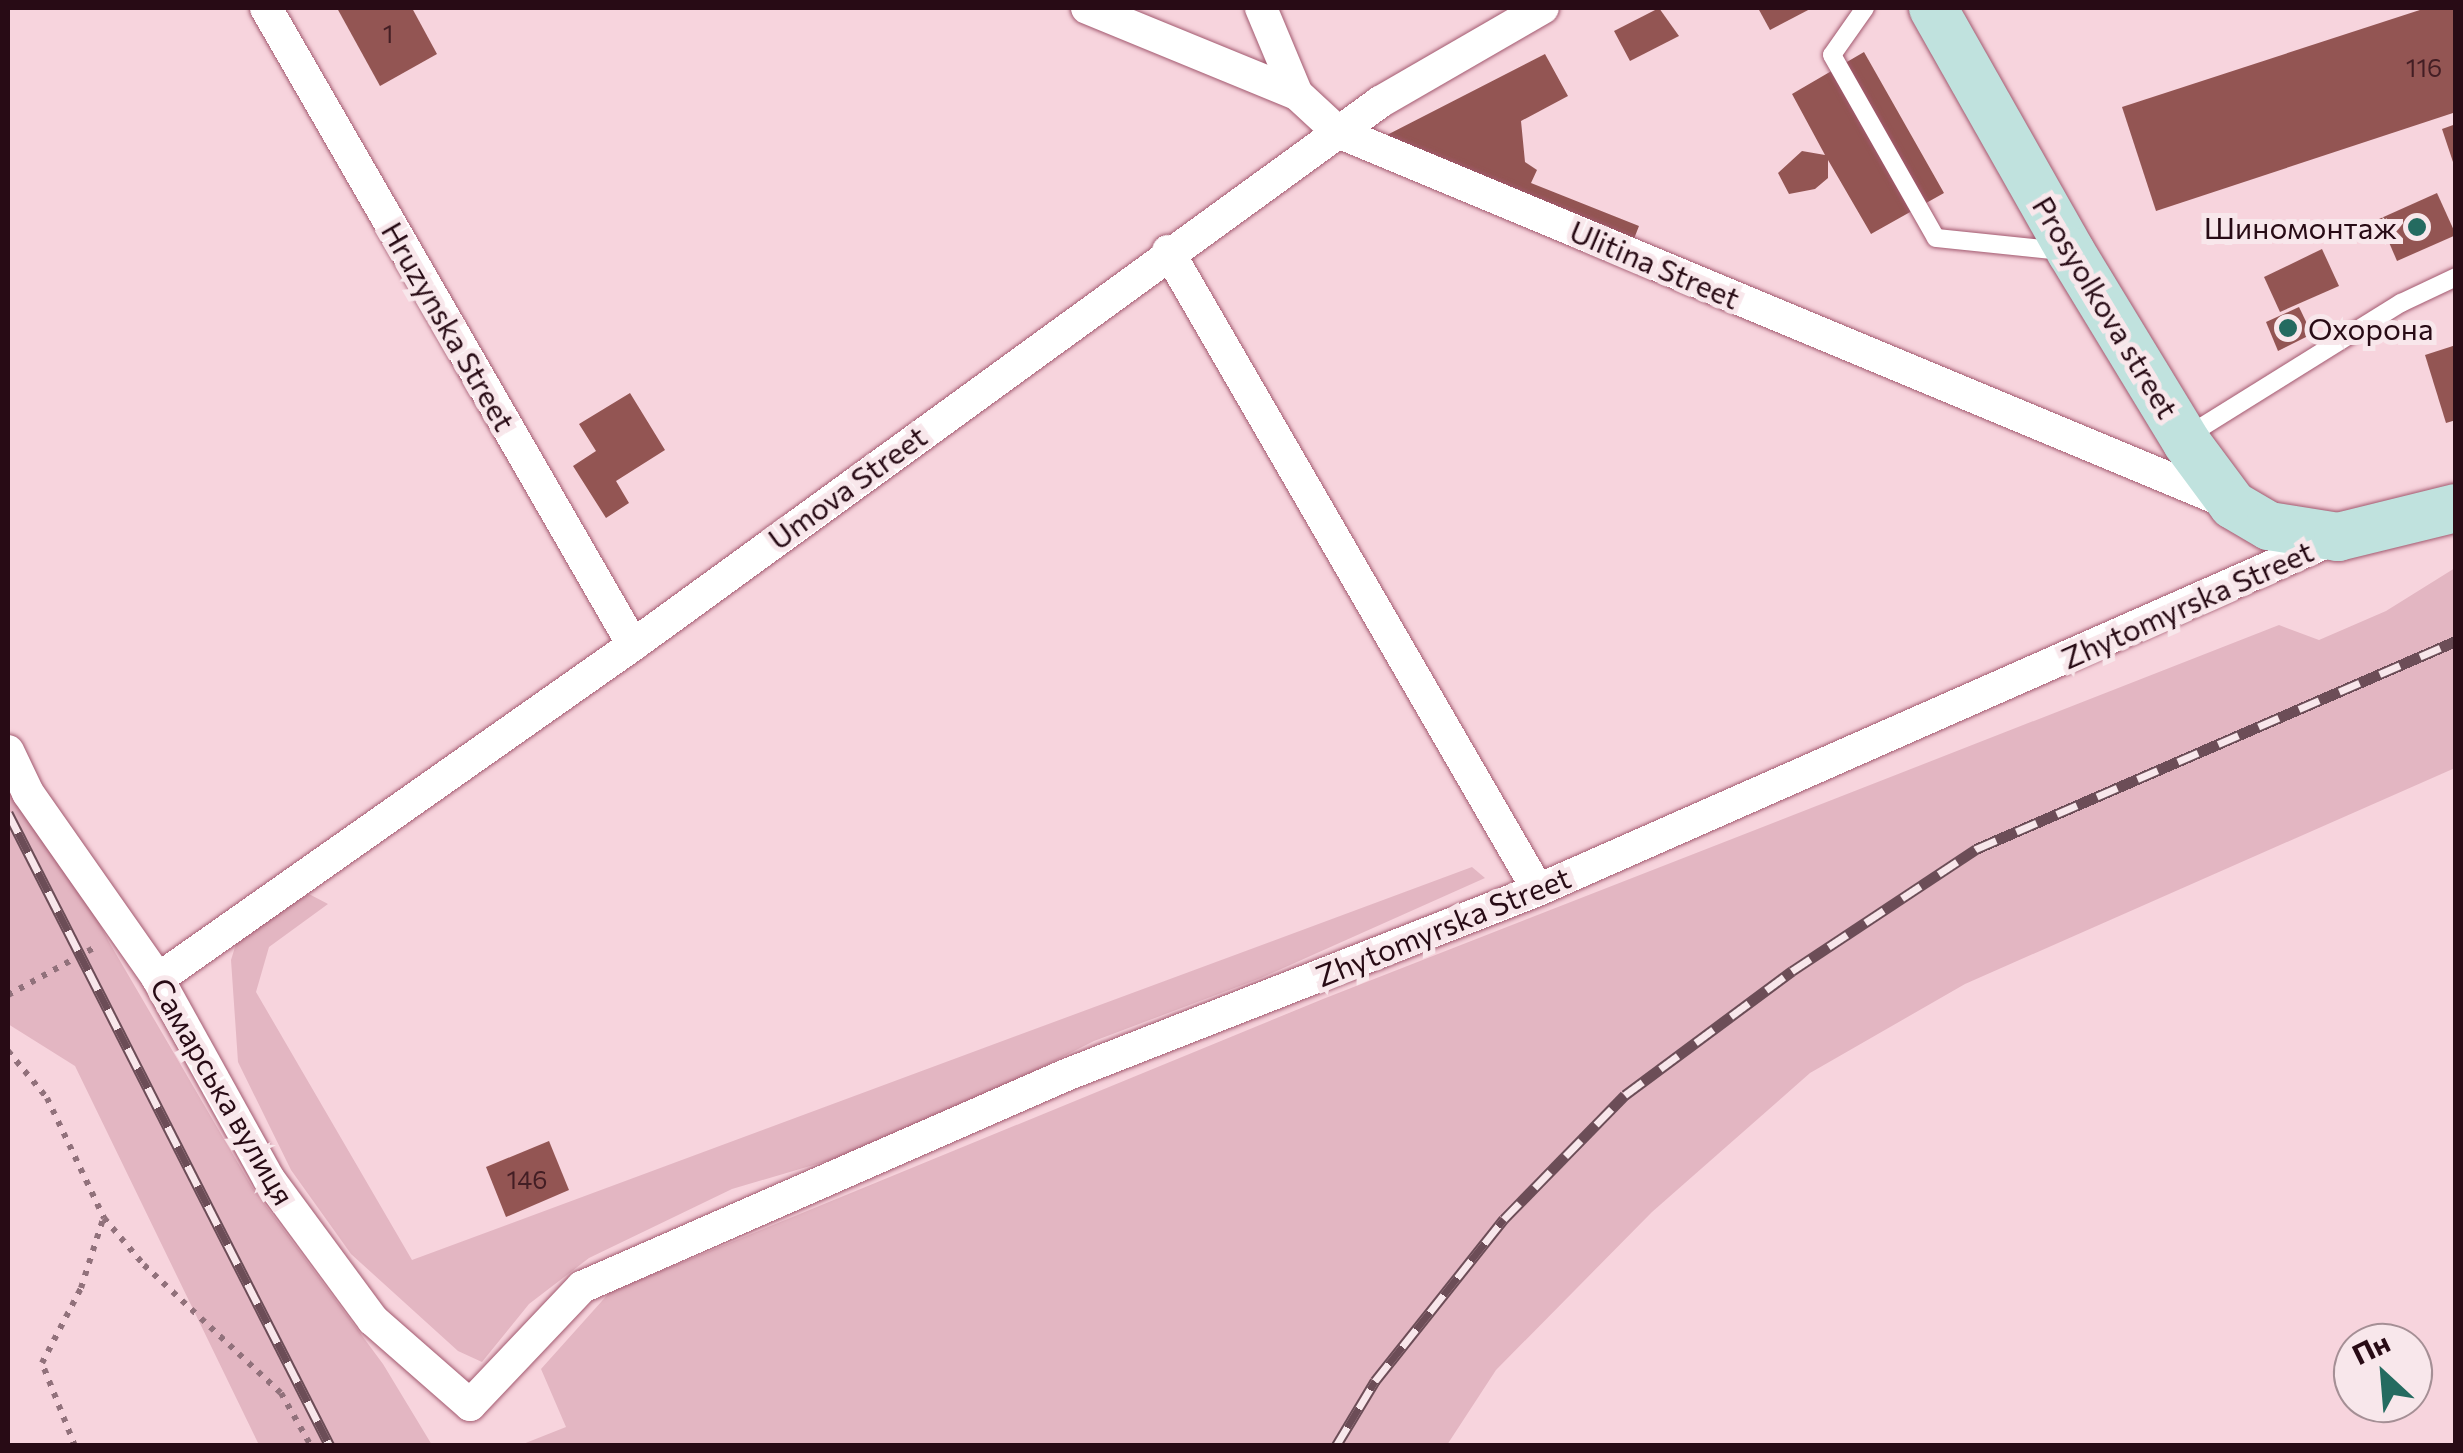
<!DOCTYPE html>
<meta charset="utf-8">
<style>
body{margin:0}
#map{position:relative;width:2463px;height:1453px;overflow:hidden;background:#f7d4dd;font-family:Commissioner,sans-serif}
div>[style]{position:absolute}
.green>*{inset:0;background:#e3b6c2}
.building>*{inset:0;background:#935553}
.path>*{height:6px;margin-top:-3px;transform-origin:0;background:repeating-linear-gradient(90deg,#91717b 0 5px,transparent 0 13px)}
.roads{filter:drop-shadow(0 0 2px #a2596f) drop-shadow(0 0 2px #a2596f)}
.lane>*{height:18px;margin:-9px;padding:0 9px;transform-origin:9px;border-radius:9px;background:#fff}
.street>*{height:32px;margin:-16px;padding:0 16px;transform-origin:16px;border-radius:16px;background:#fff}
.secondary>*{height:48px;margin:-24px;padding:0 24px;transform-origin:24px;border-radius:24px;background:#c0e2de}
.rail>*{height:11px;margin-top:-5.5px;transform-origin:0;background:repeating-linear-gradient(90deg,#f8e7eb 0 22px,#6c4d57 0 44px);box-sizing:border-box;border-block:2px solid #6c4d57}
.dots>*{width:28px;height:28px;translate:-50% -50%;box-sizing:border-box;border:5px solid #f8e7eb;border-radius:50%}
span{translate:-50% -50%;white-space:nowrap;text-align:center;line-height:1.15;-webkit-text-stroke:10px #f8e7eb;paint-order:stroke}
.number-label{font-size:25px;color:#431e24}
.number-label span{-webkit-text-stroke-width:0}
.poi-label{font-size:30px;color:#280b15}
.right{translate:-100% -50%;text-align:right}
.left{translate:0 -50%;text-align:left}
.street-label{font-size:30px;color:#280b15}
.frame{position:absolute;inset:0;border:10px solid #280b15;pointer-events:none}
.north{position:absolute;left:2333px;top:1323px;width:100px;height:100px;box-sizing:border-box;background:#f8e7eb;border:2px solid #a58f95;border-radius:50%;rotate:334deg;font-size:28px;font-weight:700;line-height:40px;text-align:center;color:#280b15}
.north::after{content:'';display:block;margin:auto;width:35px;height:45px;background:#246b60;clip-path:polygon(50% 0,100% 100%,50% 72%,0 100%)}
</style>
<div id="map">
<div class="green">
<i style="clip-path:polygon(2455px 568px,2455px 768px,1965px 984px,1810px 1073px,1652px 1212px,1496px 1370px,1447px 1445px,518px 1446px,566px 1427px,541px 1369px,610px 1292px,1323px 999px,2279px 625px,2319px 640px,2386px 611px)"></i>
<i style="clip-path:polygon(8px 744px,109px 942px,252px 1187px,383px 1364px,432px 1445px,259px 1445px,75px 1066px,8px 1024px)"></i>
<i style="clip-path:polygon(1472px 867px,1485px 878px,1261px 978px,1094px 1041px,945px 1116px,854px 1153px,732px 1189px,589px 1258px,529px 1304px,482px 1362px,458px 1351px,351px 1254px,291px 1170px,238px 1062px,231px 960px,240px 931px,309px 894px,328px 904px,269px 947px,256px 992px,412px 1260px)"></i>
</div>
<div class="building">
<i style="clip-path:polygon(337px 8px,412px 8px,437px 54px,380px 86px)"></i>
<i style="clip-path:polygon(1659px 8px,1679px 36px,1630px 61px,1614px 31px)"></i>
<i style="clip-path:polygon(1758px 8px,1812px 8px,1770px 30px)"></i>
<i style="clip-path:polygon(2426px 8px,2456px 8px,2456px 112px,2156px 211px,2122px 107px)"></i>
<i style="clip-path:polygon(1864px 52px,1944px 193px,1871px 234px,1828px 160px,1828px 178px,1815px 189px,1789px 194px,1778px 173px,1802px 151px,1825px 155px,1792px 94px)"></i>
<i style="clip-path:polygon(1545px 54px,1568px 96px,1521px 121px,1525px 162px,1537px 170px,1531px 183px,1639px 226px,1630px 249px,1385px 136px)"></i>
<i style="clip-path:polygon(2456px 124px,2456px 161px,2453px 162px,2442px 129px)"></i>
<i style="clip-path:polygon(2437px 193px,2456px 235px,2397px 261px,2379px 219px)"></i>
<i style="clip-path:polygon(2322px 249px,2339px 286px,2280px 312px,2264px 277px)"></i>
<i style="clip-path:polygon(2299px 307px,2312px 334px,2278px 351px,2266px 322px)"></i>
<i style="clip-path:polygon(2456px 345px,2456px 420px,2446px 423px,2425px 355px)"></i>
<i style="clip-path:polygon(630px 393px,665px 450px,616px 481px,629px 503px,606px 518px,573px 466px,596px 451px,579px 424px)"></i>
<i style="clip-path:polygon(549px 1141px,569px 1190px,506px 1217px,486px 1167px)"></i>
</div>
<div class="path">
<i style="left:8px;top:995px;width:98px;rotate:-28.7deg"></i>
<i style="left:8px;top:1051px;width:61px;rotate:50.3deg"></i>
<i style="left:47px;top:1098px;width:133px;rotate:64.6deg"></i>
<i style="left:104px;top:1218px;width:62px;rotate:49.6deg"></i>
<i style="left:144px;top:1265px;width:187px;rotate:43.1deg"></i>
<i style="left:281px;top:1393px;width:61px;rotate:60.5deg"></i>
<i style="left:75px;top:1446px;width:89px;rotate:-111.7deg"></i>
<i style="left:42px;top:1363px;width:85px;rotate:-62.5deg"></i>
<i style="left:81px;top:1288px;width:72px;rotate:-72.3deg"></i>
</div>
<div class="roads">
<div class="lane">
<i style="left:1865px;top:8px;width:57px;rotate:125.1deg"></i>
<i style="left:1832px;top:55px;width:210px;rotate:60.4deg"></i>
<i style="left:1936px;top:238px;width:127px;rotate:5.9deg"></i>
<i style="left:2184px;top:438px;width:256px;rotate:-31.9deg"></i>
<i style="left:2401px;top:303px;width:61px;rotate:-25.3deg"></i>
</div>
<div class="street">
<i style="left:266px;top:8px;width:735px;rotate:60.05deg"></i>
<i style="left:1087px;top:8px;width:227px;rotate:22.3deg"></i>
<i style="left:1297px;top:94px;width:56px;rotate:42.8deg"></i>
<i style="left:1338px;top:132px;width:967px;rotate:22.62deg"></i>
<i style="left:1261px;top:8px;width:93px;rotate:67.3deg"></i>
<i style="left:1168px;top:251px;width:738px;rotate:59.93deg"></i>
<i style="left:8px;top:751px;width:47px;rotate:64.5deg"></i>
<i style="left:28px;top:793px;width:227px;rotate:55deg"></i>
<i style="left:158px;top:979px;width:229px;rotate:61deg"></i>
<i style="left:269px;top:1179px;width:175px;rotate:53.6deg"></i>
<i style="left:373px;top:1320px;width:129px;rotate:41.2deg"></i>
<i style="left:470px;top:1405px;width:163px;rotate:-46.5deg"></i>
<i style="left:582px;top:1287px;width:528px;rotate:-23.65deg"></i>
<i style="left:1066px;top:1075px;width:507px;rotate:-21.4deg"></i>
<i style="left:1538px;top:890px;width:874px;rotate:-23.81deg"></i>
<i style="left:158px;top:979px;width:581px;rotate:-35.11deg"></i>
<i style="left:633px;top:645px;width:924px;rotate:-36.01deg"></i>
<i style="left:1380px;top:102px;width:188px;rotate:-30deg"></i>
</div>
<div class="secondary">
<i style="left:1933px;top:8px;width:280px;rotate:60.5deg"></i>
<i style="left:2071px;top:252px;width:223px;rotate:58.7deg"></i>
<i style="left:2187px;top:443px;width:77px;rotate:53.4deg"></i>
<i style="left:2233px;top:505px;width:42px;rotate:30.3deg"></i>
<i style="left:2269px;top:526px;width:70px;rotate:9.1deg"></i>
<i style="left:2338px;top:537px;width:122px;rotate:-13.8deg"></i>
</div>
</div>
<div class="rail">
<i style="left:8px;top:813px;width:710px;rotate:63.04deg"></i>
<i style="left:1336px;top:1446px;width:76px;rotate:-59deg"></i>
<i style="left:1375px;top:1381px;width:207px;rotate:-51.5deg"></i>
<i style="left:1504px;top:1219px;width:173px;rotate:-45.7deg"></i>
<i style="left:1625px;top:1095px;width:208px;rotate:-36.6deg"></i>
<i style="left:1792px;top:971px;width:221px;rotate:-33.5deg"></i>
<i style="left:1976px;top:849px;width:523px;rotate:-23.43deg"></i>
</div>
<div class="dots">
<i style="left:2417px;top:227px;background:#246b60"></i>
<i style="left:2288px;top:328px;background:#246b60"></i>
</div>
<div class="number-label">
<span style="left:388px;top:33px">1</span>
<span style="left:2424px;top:67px">116</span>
<span style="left:527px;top:1179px">146</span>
</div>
<div class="poi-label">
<span class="right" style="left:2397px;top:227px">Шиномонтаж</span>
<span class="left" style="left:2308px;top:328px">Охорона</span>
</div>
<div class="street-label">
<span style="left:1655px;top:264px;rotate:23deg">Ulitina Street</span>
<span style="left:2106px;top:307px;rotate:59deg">Prosyolkova street</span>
<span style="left:449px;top:326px;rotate:60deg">Hruzynska Street</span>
<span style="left:847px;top:487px;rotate:-36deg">Umova Street</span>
<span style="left:2187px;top:604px;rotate:-24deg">Zhytomyrska Street</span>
<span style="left:1443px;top:926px;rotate:-22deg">Zhytomyrska Street</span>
<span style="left:223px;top:1091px;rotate:60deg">Самарська вулиця</span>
</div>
<div class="frame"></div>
<div class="north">Пн</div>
</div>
